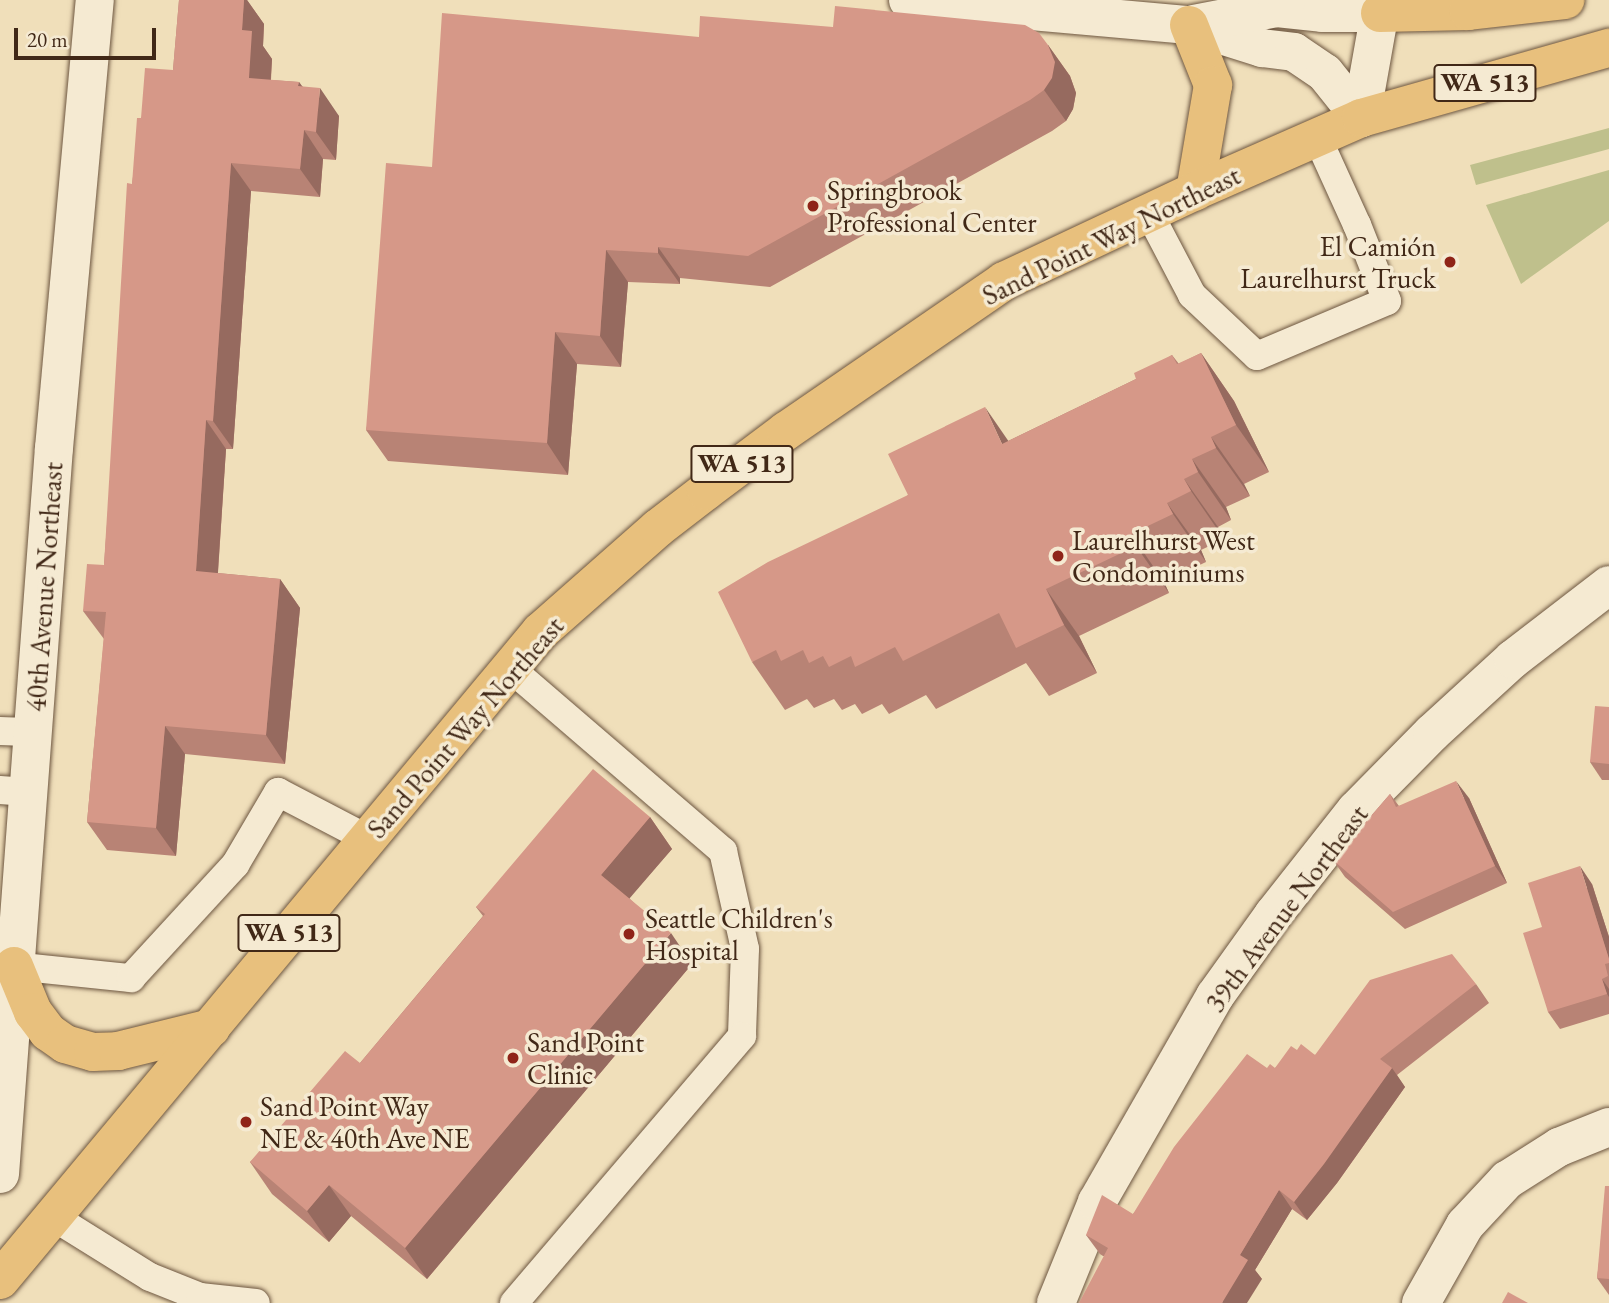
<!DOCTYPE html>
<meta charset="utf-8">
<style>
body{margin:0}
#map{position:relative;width:1609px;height:1303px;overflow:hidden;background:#f0dfba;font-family:"EB Garamond",serif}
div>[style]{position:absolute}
.green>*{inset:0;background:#bfc08c}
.roads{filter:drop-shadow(0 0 2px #6d5640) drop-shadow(0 0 2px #6d5640)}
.service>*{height:28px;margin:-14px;padding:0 14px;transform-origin:14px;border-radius:14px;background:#f5ead2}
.minor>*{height:38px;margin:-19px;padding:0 19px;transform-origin:19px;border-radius:19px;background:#f5ead2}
.tertiary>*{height:38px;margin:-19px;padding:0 19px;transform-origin:19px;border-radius:19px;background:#f5ead2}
.primary>*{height:38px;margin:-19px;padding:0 19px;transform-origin:19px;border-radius:19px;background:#e8c07d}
.wall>*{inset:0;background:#b88375}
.shaded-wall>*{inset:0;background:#966a5f}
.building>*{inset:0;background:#d69888}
.dots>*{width:19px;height:19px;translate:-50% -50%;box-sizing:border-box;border:4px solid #f5ead2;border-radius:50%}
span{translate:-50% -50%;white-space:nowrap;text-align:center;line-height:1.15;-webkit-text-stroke:7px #f5ead2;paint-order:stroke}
.shield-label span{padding:2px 5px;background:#f5ead2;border:2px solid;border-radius:5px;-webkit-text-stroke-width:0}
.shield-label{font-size:26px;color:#412817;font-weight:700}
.poi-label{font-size:28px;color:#412817}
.left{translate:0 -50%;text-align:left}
.right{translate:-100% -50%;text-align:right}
.street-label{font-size:28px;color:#412817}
.scale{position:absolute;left:14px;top:28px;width:142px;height:32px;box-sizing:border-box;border:4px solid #412817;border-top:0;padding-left:9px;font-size:21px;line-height:24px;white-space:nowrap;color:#412817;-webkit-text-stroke:5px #f5ead2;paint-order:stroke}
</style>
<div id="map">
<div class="green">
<i style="clip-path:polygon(1609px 128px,1609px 149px,1476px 185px,1470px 165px)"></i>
<i style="clip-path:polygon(1609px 170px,1609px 221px,1521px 284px,1486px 205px)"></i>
</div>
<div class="roads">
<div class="service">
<i style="left:1149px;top:213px;width:93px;rotate:62.3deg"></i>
<i style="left:1192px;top:295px;width:89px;rotate:43.2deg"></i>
<i style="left:1257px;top:356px;width:141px;rotate:-22.9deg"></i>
<i style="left:1387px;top:301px;width:82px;rotate:-111.5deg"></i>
<i style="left:1357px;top:225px;width:97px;rotate:-114.4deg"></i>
<i style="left:510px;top:668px;width:281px;rotate:40.7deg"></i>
<i style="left:723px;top:851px;width:100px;rotate:77.3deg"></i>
<i style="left:745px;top:949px;width:87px;rotate:92deg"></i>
<i style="left:742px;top:1036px;width:351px;rotate:130.5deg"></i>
<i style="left:0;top:731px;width:34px;rotate:2deg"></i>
<i style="left:0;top:790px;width:28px;rotate:4deg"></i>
<i style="left:14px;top:966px;width:118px;rotate:5.9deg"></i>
<i style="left:131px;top:978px;width:154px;rotate:-47.4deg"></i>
<i style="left:235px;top:865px;width:85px;rotate:-59.5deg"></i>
<i style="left:278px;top:792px;width:102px;rotate:27.6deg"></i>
<i style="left:52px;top:1216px;width:115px;rotate:31.9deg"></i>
<i style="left:150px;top:1277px;width:54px;rotate:21.8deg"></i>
<i style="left:200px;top:1297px;width:56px;rotate:6.1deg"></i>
</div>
<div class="minor">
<i style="left:1361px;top:118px;width:120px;rotate:-79.9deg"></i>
<i style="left:0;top:1174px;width:728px;rotate:-85.75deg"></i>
<i style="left:54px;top:448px;width:450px;rotate:-84.8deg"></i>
<i style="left:1056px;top:1303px;width:109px;rotate:-67.9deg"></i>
<i style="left:1097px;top:1202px;width:237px;rotate:-60.2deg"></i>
<i style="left:1215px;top:996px;width:100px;rotate:-54.4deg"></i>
<i style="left:1273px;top:915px;width:134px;rotate:-51.7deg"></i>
<i style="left:1356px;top:810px;width:108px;rotate:-45.4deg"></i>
<i style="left:1432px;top:733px;width:110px;rotate:-42.4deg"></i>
<i style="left:1513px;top:659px;width:121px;rotate:-37.6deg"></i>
<i style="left:1421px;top:1303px;width:90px;rotate:-60.6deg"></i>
<i style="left:1465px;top:1225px;width:62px;rotate:-47deg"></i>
<i style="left:1507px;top:1180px;width:62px;rotate:-32.4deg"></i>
<i style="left:1559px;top:1147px;width:54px;rotate:-21.8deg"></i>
</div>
<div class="tertiary">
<i style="left:908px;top:0;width:282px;rotate:5.1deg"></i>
<i style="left:1189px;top:25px;width:77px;rotate:17.5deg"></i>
<i style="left:1262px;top:48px;width:32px;rotate:7deg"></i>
<i style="left:1294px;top:52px;width:37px;rotate:34deg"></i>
<i style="left:1325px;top:73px;width:58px;rotate:51.3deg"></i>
<i style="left:1194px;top:24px;width:85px;rotate:-10.9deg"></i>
<i style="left:1277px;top:8px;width:45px;rotate:6.3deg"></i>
<i style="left:1322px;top:13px;width:58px"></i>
</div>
<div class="primary">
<i style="left:1380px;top:13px;width:88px;rotate:-1.3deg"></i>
<i style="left:1468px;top:11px;width:98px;rotate:-6.5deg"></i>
<i style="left:1189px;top:25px;width:65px;rotate:68.2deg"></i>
<i style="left:1213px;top:85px;width:108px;rotate:99.6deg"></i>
<i style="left:14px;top:966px;width:50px;rotate:67.6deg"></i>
<i style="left:33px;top:1012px;width:25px;rotate:53deg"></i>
<i style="left:48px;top:1032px;width:21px;rotate:35deg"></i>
<i style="left:65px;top:1044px;width:29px;rotate:16deg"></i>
<i style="left:93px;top:1052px;width:25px;rotate:-2deg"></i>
<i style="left:118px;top:1051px;width:96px;rotate:-13.9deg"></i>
<i style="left:0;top:1280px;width:844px;rotate:-50.19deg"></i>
<i style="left:540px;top:632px;width:157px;rotate:-41.4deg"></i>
<i style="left:658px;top:528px;width:61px;rotate:-37.6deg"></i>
<i style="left:706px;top:491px;width:100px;rotate:-36.9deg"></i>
<i style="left:786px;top:431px;width:265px;rotate:-34.5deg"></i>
<i style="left:1004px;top:281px;width:211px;rotate:-25.2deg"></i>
<i style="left:1195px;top:191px;width:181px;rotate:-23.7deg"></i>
<i style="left:1361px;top:118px;width:258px;rotate:-15.8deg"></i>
</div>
</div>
<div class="wall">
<i style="clip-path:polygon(179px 0,247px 0,264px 24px,263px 46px,272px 59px,271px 80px,299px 82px,302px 86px,339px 116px,336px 160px,323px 159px,320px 197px,251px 191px,233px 449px,226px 449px,218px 573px,280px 579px,300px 608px,285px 764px,185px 754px,176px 856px,107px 850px,87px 822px,104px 639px,83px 611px,104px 565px,132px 184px,141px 118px,173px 70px)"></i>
<i style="clip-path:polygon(699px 37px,1048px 45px,1070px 76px,1076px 93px,1073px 109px,1066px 121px,1052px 131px,770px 287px,680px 278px,680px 284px,628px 282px,621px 367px,577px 364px,568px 475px,388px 461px,366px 430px,432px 167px)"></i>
<i style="clip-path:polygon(1201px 353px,1234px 401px,1269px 472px,1244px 484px,1250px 496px,1226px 507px,1231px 520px,1218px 527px,1224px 539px,1201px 550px,1206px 562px,1164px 582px,1169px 593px,1079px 636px,1097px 673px,1049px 696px,1026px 663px,936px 709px,926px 695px,889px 714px,882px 704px,862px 714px,855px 704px,842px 710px,834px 699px,814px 708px,807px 699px,785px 710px,752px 662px,908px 495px,1008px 441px,1136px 379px,1172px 355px,1179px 364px)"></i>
<i style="clip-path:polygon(1609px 707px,1609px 780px,1602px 780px,1590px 762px)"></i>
<i style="clip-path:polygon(1390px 794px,1399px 806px,1469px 798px,1507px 883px,1405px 929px,1345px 877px,1333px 860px)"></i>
<i style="clip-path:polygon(650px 817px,672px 849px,629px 898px,692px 964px,427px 1279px,351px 1216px,329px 1242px,272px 1194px,250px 1162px,360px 1063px,483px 916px,476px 907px)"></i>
<i style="clip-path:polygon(1592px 884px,1609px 937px,1609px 1014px,1560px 1029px,1548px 1012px,1542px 927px)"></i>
<i style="clip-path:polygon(1476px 984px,1489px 1003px,1397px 1075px,1405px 1087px,1337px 1183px,1307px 1220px,1292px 1209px,1255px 1270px,1262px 1279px,1103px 1256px,1100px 1254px,1086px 1235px,1133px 1214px,1267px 1068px,1275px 1068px,1297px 1050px,1315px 1055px)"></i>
<i style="clip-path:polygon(1609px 1186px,1609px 1295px,1597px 1278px)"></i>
</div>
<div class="shaded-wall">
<i style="clip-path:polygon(244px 0,247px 0,264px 24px,263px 46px,272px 59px,269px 106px,249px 78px,242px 30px)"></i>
<i style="clip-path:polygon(1048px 45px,1070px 76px,1076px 93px,1073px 109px,1066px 121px,1044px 90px)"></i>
<i style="clip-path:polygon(299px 82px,318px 109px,320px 88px,339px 116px,336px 160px,316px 132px,298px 86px)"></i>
<i style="clip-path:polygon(304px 130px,323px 159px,320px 197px,300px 169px)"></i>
<i style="clip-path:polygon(231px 163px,251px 191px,233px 449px,213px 421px)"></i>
<i style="clip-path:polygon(658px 247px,680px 278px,680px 284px,658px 253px)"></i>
<i style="clip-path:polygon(606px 250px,628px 282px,621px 367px,600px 336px)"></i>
<i style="clip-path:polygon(555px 332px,577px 364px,568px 475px,547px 443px)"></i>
<i style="clip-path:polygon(1201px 353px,1234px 401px,1269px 472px,1236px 425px)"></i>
<i style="clip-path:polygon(985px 407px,1018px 455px,1002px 444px)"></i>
<i style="clip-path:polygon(206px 420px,226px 449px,216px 600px,196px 571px)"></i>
<i style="clip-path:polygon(1211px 437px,1244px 484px,1250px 496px,1216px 448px)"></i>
<i style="clip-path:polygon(1192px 459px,1226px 507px,1231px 520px,1198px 472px)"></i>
<i style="clip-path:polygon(1184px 479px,1218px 527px,1224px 539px,1191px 491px)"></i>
<i style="clip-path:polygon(1167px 503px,1201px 550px,1206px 562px,1173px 514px)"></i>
<i style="clip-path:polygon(1131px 534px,1164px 582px,1169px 593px,1136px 546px)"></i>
<i style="clip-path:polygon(280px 579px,300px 608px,285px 764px,266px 735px)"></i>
<i style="clip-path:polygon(1046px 589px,1079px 636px,1097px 673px,1064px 625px)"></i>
<i style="clip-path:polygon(165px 726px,185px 754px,176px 856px,156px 828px)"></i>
<i style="clip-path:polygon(1456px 781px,1469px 798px,1507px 883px,1495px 866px)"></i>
<i style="clip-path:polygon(650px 817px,672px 849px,623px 906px,601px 875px)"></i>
<i style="clip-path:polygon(1580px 866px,1592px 884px,1609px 937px,1609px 959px)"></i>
<i style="clip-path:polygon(671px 933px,692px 964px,427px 1279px,405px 1248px)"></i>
<i style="clip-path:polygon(1602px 979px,1609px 989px,1609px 997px,1607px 994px)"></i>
<i style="clip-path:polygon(1392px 1068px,1405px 1087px,1337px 1183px,1307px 1220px,1294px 1202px)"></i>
<i style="clip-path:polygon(329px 1185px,351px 1216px,329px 1242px,307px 1211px)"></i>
<i style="clip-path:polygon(1279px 1190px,1292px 1209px,1255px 1270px,1262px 1279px,1247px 1303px,1222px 1303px,1240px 1255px)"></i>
</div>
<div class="building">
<i style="clip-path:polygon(179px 0,244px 0,242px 30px,252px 31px,249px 78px,299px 82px,298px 86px,320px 88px,316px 132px,304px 130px,300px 169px,231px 163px,213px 421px,206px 420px,196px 571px,280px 579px,266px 735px,165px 726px,156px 828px,87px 822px,106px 612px,83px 611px,87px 564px,104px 565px,127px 183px,132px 184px,137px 118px,141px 118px,145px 68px,173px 70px)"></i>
<i style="clip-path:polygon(835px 6px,1025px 25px,1039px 33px,1048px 45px,1055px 62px,1052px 78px,1044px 90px,1030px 100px,748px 256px,658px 247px,658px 253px,606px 250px,600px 336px,555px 332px,547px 443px,366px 430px,386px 163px,432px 167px,442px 13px,699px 37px,700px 16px,833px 27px)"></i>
<i style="clip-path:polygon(1201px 353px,1236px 425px,1211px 437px,1216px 448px,1192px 459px,1198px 472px,1184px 479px,1191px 491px,1167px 503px,1173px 514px,1131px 534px,1136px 546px,1046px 589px,1064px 625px,1016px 648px,999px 613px,903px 661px,895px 647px,855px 667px,851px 656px,829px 667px,823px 656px,809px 663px,803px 650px,781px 661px,776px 650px,752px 662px,718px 592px,768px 562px,908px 495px,888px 454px,985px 407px,1002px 444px,1136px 379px,1134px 373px,1172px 355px,1177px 364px)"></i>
<i style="clip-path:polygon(1595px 706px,1609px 707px,1609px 764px,1590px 762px)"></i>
<i style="clip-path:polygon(593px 769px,650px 817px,601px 875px,671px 933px,405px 1248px,329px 1185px,307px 1211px,250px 1162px,345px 1051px,360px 1063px,485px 914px,476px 907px)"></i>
<i style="clip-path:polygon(1456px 781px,1495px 866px,1393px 912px,1333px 860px,1390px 794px,1396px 807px)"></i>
<i style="clip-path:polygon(1580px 866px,1609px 959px,1609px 963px,1605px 964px,1608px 976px,1602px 979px,1607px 994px,1548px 1012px,1523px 933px,1542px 927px,1528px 883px)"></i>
<i style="clip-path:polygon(1452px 954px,1476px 984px,1380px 1059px,1392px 1068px,1324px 1164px,1294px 1202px,1279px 1190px,1240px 1255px,1248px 1260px,1222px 1303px,1079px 1303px,1108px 1248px,1086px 1235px,1102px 1195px,1133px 1214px,1174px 1147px,1247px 1054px,1267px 1068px,1270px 1064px,1275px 1068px,1291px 1046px,1297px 1050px,1301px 1044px,1315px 1055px,1370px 980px)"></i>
<i style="clip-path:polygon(1605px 1186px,1609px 1186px,1609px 1279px,1597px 1278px)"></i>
<i style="clip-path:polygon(1508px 1292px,1528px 1303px,1502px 1303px)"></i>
</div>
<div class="dots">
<i style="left:813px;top:206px;background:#8f2418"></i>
<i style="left:1450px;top:262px;background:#8f2418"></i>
<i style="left:1058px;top:556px;background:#8f2418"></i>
<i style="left:629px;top:934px;background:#8f2418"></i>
<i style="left:513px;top:1058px;background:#8f2418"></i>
<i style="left:246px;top:1122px;background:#8f2418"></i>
</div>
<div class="shield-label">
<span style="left:1485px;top:83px">WA 513</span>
<span style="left:742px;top:464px">WA 513</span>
<span style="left:289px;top:933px">WA 513</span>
</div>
<div class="poi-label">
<span class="left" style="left:827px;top:206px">Springbrook<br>Professional Center</span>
<span class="right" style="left:1436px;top:262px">El Camión<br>Laurelhurst Truck</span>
<span class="left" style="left:1072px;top:556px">Laurelhurst West<br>Condominiums</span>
<span class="left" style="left:645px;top:934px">Seattle Children's<br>Hospital</span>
<span class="left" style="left:527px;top:1058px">Sand Point<br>Clinic</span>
<span class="left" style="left:260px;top:1122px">Sand Point Way<br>NE &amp; 40th Ave NE</span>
</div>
<div class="street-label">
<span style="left:1111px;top:235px;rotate:-26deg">Sand Point Way Northeast</span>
<span style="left:44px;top:587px;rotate:-86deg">40th Avenue Northeast</span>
<span style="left:465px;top:727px;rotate:-49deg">Sand Point Way Northeast</span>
<span style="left:1286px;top:908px;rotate:-53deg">39th Avenue Northeast</span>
</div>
<div class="scale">20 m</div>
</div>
